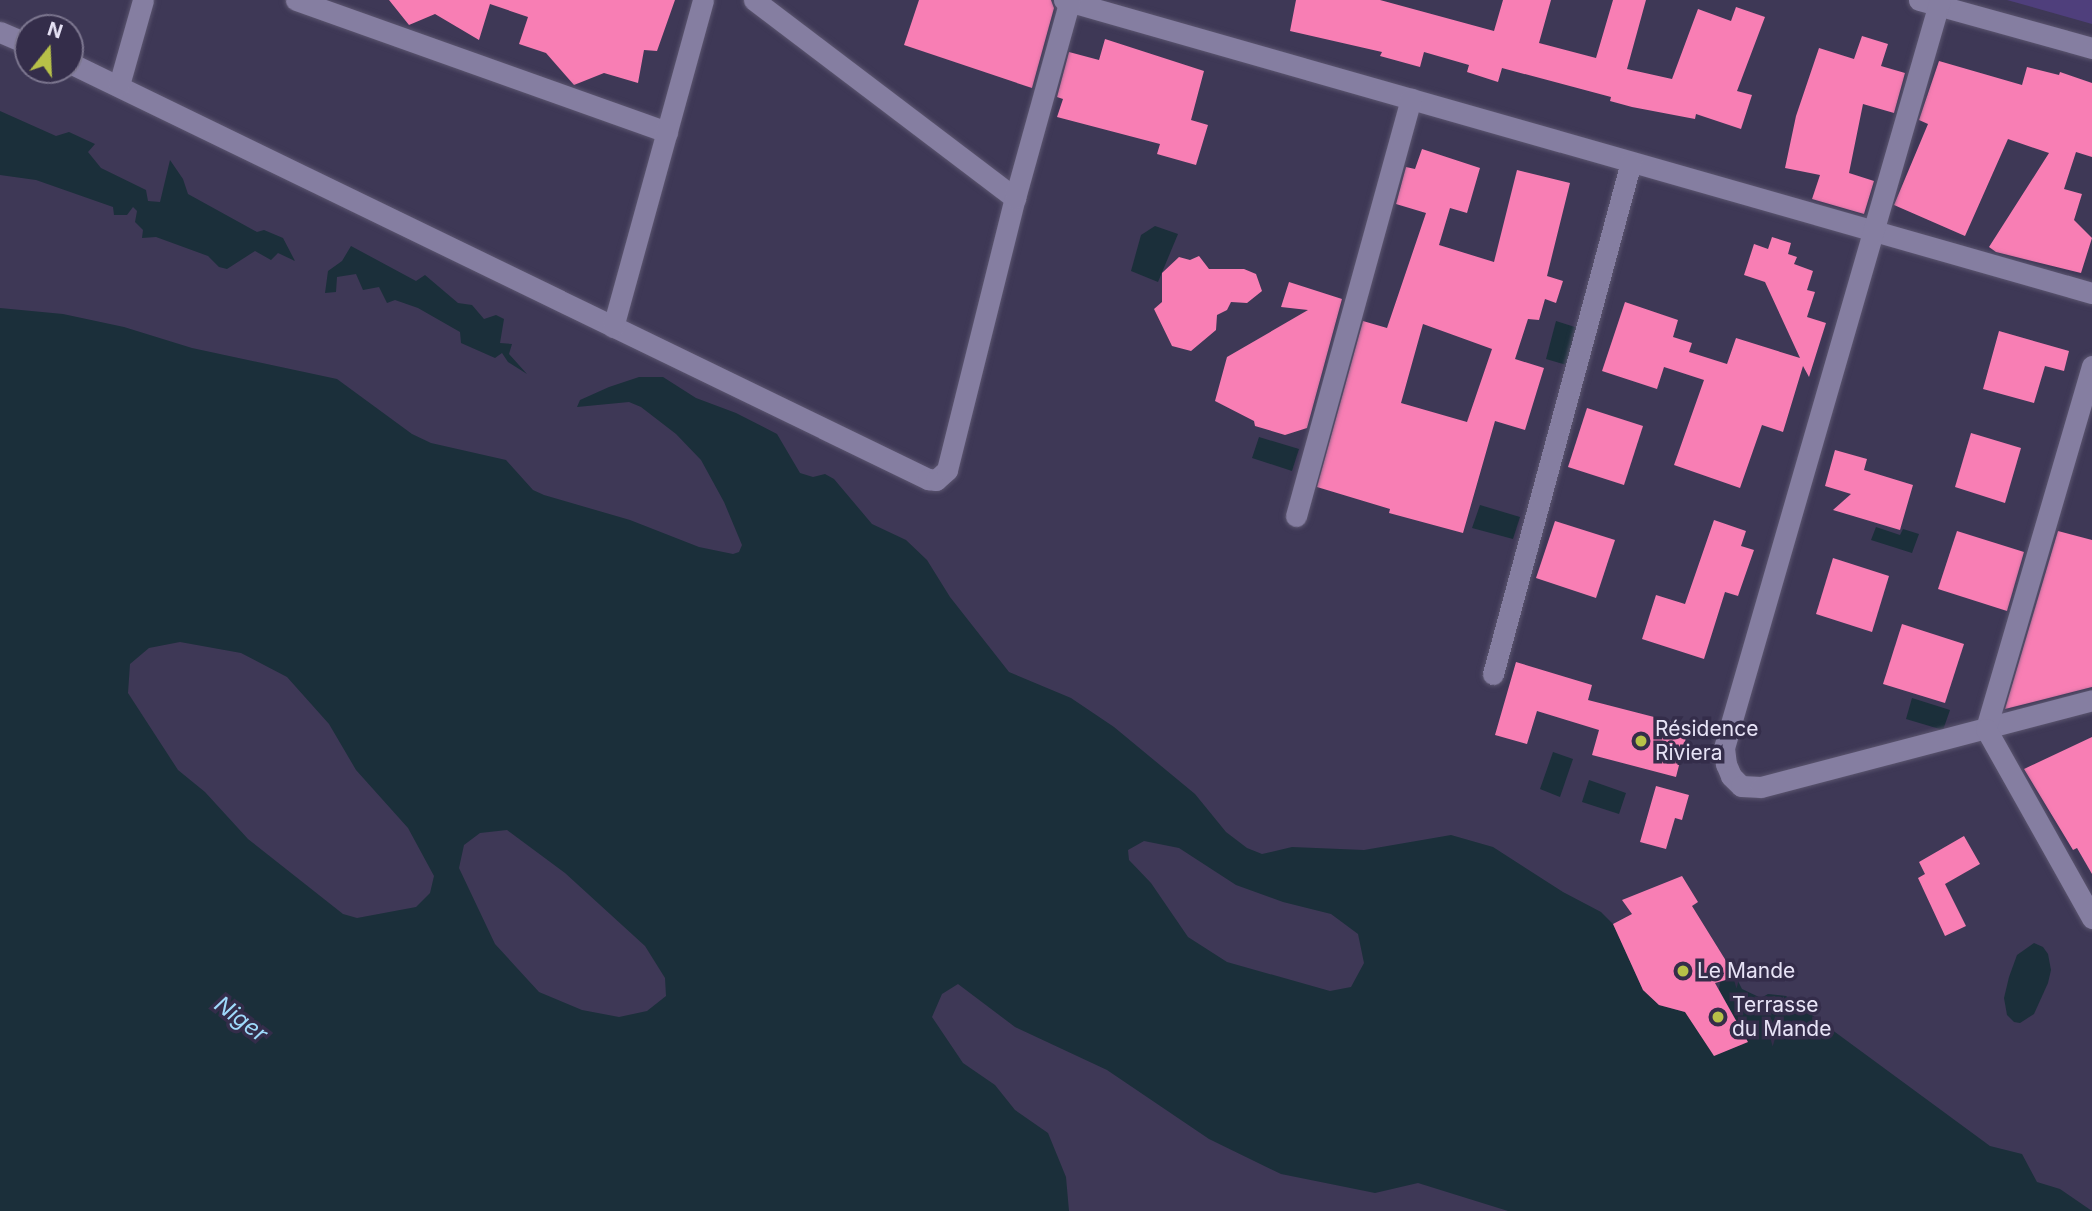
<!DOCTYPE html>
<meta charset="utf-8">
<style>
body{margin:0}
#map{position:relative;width:2092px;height:1211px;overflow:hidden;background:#3e3856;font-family:Inter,sans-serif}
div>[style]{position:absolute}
.green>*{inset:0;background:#4f3f7c}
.water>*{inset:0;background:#1b2f3a}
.building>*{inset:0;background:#f87eb4}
.roads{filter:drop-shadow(0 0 2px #5b556f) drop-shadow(0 0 2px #5b556f)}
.minor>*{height:21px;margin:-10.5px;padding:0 10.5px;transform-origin:10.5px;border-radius:10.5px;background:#857ea1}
.dots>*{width:19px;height:19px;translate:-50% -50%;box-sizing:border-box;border:4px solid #342d4a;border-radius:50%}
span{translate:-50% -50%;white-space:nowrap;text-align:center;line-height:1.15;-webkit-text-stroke:7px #342d4a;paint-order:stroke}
.poi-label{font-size:21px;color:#e7e3f6}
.left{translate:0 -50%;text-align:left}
.water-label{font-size:23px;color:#9fdafb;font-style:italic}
.north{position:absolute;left:14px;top:14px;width:70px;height:70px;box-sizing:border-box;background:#342d4a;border:2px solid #7c768f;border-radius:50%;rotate:18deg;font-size:19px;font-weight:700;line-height:28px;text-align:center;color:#e7e3f6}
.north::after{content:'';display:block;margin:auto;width:24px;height:32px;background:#b7c148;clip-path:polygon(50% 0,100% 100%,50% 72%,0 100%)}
</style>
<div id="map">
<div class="green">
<i style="clip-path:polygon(2007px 0,2092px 0,2092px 24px)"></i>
</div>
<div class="water">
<i style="clip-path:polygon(0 111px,56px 136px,69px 132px,95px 144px,88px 152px,101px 168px,146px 190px,148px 201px,160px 202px,170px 160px,183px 179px,188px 194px,257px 232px,264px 230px,283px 238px,295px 261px,278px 253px,271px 260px,255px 251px,227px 269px,219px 267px,208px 256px,156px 237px,142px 238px,143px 230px,135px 222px,137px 211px,133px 207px,127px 215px,114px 215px,113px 207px,36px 180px,0 175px)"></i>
<i style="clip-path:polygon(1155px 226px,1178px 234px,1158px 282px,1131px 271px,1141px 235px)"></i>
<i style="clip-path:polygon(351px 246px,416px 281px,425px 275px,458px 303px,472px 305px,484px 319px,496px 315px,504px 319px,500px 343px,512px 344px,509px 354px,527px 374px,508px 362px,502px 353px,495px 358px,461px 343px,460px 332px,418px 308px,395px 300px,387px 303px,379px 287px,363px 290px,356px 274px,337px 277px,336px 292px,325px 293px,328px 271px,342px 261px)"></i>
<i style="clip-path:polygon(evenodd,0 308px,63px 314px,124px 327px,192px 348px,337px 379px,412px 434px,431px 443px,506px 460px,533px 490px,544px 495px,630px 520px,699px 547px,733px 554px,739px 552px,742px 545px,724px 502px,701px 460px,676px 434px,641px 407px,629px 402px,577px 407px,580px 400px,609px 387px,639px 377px,663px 377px,696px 398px,736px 413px,777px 434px,800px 473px,813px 477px,825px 474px,834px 479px,872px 524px,906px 540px,927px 560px,950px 597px,1009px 672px,1071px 698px,1114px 727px,1195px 794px,1226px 832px,1247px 848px,1262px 854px,1292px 847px,1364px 850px,1451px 835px,1493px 847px,1563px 892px,1601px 912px,1613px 924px,1643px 990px,1659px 1005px,1685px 1012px,1715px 1055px,1743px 1044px,1745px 1036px,1719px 990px,1720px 982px,1736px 977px,1742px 989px,1761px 998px,1768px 994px,1786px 996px,1990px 1146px,2022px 1154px,2037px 1182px,2060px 1189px,2092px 1211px,1508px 1211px,1418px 1183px,1375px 1193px,1281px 1174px,1209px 1139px,1107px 1070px,1015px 1027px,958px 984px,942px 994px,932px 1017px,963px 1063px,995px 1085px,1015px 1110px,1048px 1133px,1066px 1177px,1069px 1211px,0 1211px,0 308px,180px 642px,241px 653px,287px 677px,329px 724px,356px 770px,408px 828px,434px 876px,430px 893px,416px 907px,357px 918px,343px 914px,248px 839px,205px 792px,178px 770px,128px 693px,130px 664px,149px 648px,180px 642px,0 308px,507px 830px,565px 873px,645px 946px,665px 978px,666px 996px,647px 1011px,619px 1017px,582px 1010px,539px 992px,495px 944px,459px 868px,464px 845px,480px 833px,507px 830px,0 308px,1144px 841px,1179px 848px,1236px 885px,1283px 902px,1331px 914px,1358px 934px,1364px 963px,1351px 987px,1330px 991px,1227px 962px,1188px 937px,1151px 883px,1129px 860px,1128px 850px,1144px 841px)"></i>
<i style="clip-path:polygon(1556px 321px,1578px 328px,1570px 366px,1546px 359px)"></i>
<i style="clip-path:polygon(1259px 437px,1299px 449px,1292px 471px,1252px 458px)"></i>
<i style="clip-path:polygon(1480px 505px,1520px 517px,1513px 539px,1472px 528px)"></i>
<i style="clip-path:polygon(1876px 527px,1900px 535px,1903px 529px,1919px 534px,1912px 553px,1871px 540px)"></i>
<i style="clip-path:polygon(1912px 698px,1950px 710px,1943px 730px,1906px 719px)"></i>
<i style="clip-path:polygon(1553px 752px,1573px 759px,1560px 797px,1540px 789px)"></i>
<i style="clip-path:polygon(1589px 780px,1626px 793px,1619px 814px,1582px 802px)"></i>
<i style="clip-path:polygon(2034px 943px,2043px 947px,2048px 954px,2051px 970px,2048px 983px,2034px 1014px,2020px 1023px,2014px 1022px,2007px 1015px,2004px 998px,2009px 977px,2017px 955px)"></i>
</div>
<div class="building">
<i style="clip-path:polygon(389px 0,675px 0,657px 51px,644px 50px,638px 83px,604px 73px,574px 85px,546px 53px,519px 44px,528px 17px,490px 4px,479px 40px,435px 14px,409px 25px)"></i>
<i style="clip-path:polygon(919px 0,1051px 0,1054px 8px,1032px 88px,904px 45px)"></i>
<i style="clip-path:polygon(1296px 0,1380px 0,1494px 31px,1503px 0,1551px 0,1539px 43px,1596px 58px,1613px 0,1646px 0,1627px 69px,1672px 79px,1698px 9px,1731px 21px,1736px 7px,1765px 17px,1737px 91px,1752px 95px,1741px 129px,1696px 114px,1695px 119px,1632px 107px,1610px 101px,1611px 97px,1502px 68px,1498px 82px,1467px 72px,1469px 65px,1424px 52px,1420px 67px,1380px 56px,1382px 52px,1290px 31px)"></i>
<i style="clip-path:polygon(1862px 36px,1888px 44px,1881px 66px,1905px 73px,1894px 113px,1863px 104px,1849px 173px,1874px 181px,1864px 214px,1812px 199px,1820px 175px,1785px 168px,1796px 116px,1819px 48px,1854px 59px)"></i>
<i style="clip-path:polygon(1105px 39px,1204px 71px,1191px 120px,1208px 125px,1196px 165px,1157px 154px,1160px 144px,1057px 117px,1063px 99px,1057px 97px,1069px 52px,1099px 60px)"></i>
<i style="clip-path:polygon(1939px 61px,2022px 85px,2027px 67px,2059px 75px,2060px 72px,2092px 83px,2092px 157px,2076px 152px,2064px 189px,2082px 194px,2074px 220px,2092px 238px,2081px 273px,1996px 252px,1989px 247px,2049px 153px,2008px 139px,1965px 236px,1894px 205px,1928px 124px,1919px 120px)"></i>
<i style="clip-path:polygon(evenodd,1422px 149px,1480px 168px,1467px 213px,1450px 208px,1439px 245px,1494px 262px,1517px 170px,1570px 183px,1547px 276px,1563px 281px,1556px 303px,1545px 299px,1539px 320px,1528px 319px,1515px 359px,1544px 368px,1525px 430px,1495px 421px,1463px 533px,1389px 513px,1390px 509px,1317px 487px,1363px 321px,1387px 328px,1426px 213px,1396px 204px,1406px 167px,1415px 169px,1422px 149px,1423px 324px,1492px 349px,1467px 422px,1401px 403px,1423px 324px)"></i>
<i style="clip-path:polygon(1772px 237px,1791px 243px,1788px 254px,1797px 257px,1794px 264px,1813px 271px,1807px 290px,1815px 292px,1807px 317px,1826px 323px,1809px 377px,1803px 366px,1783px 432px,1762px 425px,1740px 488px,1674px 465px,1704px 380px,1664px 367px,1657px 389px,1602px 371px,1625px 302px,1678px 320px,1673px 337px,1692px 343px,1689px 352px,1727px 364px,1736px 338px,1800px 358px,1765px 282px,1744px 275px,1754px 244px,1768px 249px)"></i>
<i style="clip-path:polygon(1199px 256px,1209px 269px,1244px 269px,1256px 274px,1262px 291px,1247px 303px,1231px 302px,1227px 310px,1217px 315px,1216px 330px,1191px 351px,1172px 346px,1154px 309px,1162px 302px,1162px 273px,1179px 257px,1190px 260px)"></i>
<i style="clip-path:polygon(1289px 282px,1342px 299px,1307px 428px,1285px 435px,1255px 426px,1254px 421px,1215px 401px,1227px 357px,1308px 310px,1281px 307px)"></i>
<i style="clip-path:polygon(1999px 331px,2069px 351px,2064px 371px,2045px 366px,2034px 403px,1983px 389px)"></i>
<i style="clip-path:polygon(1587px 408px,1643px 426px,1624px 485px,1568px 467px)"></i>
<i style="clip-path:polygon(1971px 433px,2021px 448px,2005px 503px,1955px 487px)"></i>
<i style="clip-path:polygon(1835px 450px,1867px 459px,1864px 470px,1913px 485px,1900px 530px,1833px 510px,1851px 494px,1825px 486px)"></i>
<i style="clip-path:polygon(1714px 520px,1746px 531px,1741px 546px,1754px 550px,1738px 596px,1725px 592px,1704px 659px,1642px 639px,1656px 595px,1685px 604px)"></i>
<i style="clip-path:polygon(1555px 521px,1615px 540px,1596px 598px,1536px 578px)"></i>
<i style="clip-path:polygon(1957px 531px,2024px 552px,2007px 611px,1938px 589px)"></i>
<i style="clip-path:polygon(2058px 531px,2092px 540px,2092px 687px,2005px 709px)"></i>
<i style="clip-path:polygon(1833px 558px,1889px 576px,1872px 632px,1816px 614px)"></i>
<i style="clip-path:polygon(1902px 624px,1964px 644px,1945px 703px,1883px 684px)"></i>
<i style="clip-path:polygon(1516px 662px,1592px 685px,1588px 700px,1689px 726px,1676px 777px,1592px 755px,1599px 730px,1537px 711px,1527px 744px,1495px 735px)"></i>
<i style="clip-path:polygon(2092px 737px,2092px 874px,2077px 848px,2073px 850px,2024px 769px)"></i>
<i style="clip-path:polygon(1656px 786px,1689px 795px,1682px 820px,1675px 818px,1666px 849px,1640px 842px)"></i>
<i style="clip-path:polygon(1964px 836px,1980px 864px,1945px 884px,1966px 926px,1945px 936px,1918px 878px,1925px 874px,1919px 862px)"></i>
<i style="clip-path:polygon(1682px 876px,1698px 902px,1692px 906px,1736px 977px,1715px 983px,1748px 1042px,1714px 1056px,1685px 1012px,1659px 1005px,1643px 990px,1613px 924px,1632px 914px,1622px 900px)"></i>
</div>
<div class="roads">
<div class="minor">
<i style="left:296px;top:0;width:394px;rotate:19.6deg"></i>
<i style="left:754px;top:0;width:328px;rotate:37.2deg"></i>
<i style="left:1064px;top:0;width:1069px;rotate:15.91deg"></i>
<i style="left:1919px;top:0;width:180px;rotate:15.5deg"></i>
<i style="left:1940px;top:0;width:779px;rotate:106.11deg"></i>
<i style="left:1724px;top:748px;width:16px;rotate:83deg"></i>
<i style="left:1726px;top:764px;width:13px;rotate:67deg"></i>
<i style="left:1731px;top:776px;width:14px;rotate:45deg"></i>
<i style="left:1741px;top:786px;width:20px;rotate:3deg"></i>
<i style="left:1761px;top:787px;width:342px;rotate:-14.7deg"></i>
<i style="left:0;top:32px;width:30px;rotate:23deg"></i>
<i style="left:70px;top:63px;width:954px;rotate:25.87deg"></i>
<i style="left:928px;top:479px;width:8px;rotate:7deg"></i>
<i style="left:936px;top:480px;width:15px;rotate:-42deg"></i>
<i style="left:947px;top:470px;width:280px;rotate:-76deg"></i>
<i style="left:1015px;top:198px;width:205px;rotate:-74.5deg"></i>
<i style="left:119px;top:85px;width:88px;rotate:-74.2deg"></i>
<i style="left:613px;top:327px;width:339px;rotate:-74.6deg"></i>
<i style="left:2092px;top:366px;width:378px;rotate:106.3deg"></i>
<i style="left:1986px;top:729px;width:217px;rotate:60.7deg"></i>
<i style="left:1296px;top:516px;width:433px;rotate:-74.6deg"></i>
<i style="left:1493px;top:674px;width:530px;rotate:-74.92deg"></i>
</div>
</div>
<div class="dots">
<i style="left:1641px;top:741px;background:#b7c148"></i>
<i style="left:1683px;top:971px;background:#b7c148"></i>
<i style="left:1718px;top:1017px;background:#b7c148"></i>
</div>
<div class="poi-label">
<span class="left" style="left:1655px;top:741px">Résidence<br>Riviera</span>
<span class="left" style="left:1697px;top:971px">Le Mande</span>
<span class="left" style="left:1732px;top:1017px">Terrasse<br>du Mande</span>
</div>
<div class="water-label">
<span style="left:241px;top:1019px;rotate:37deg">Niger</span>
</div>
<div class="north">N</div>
</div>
